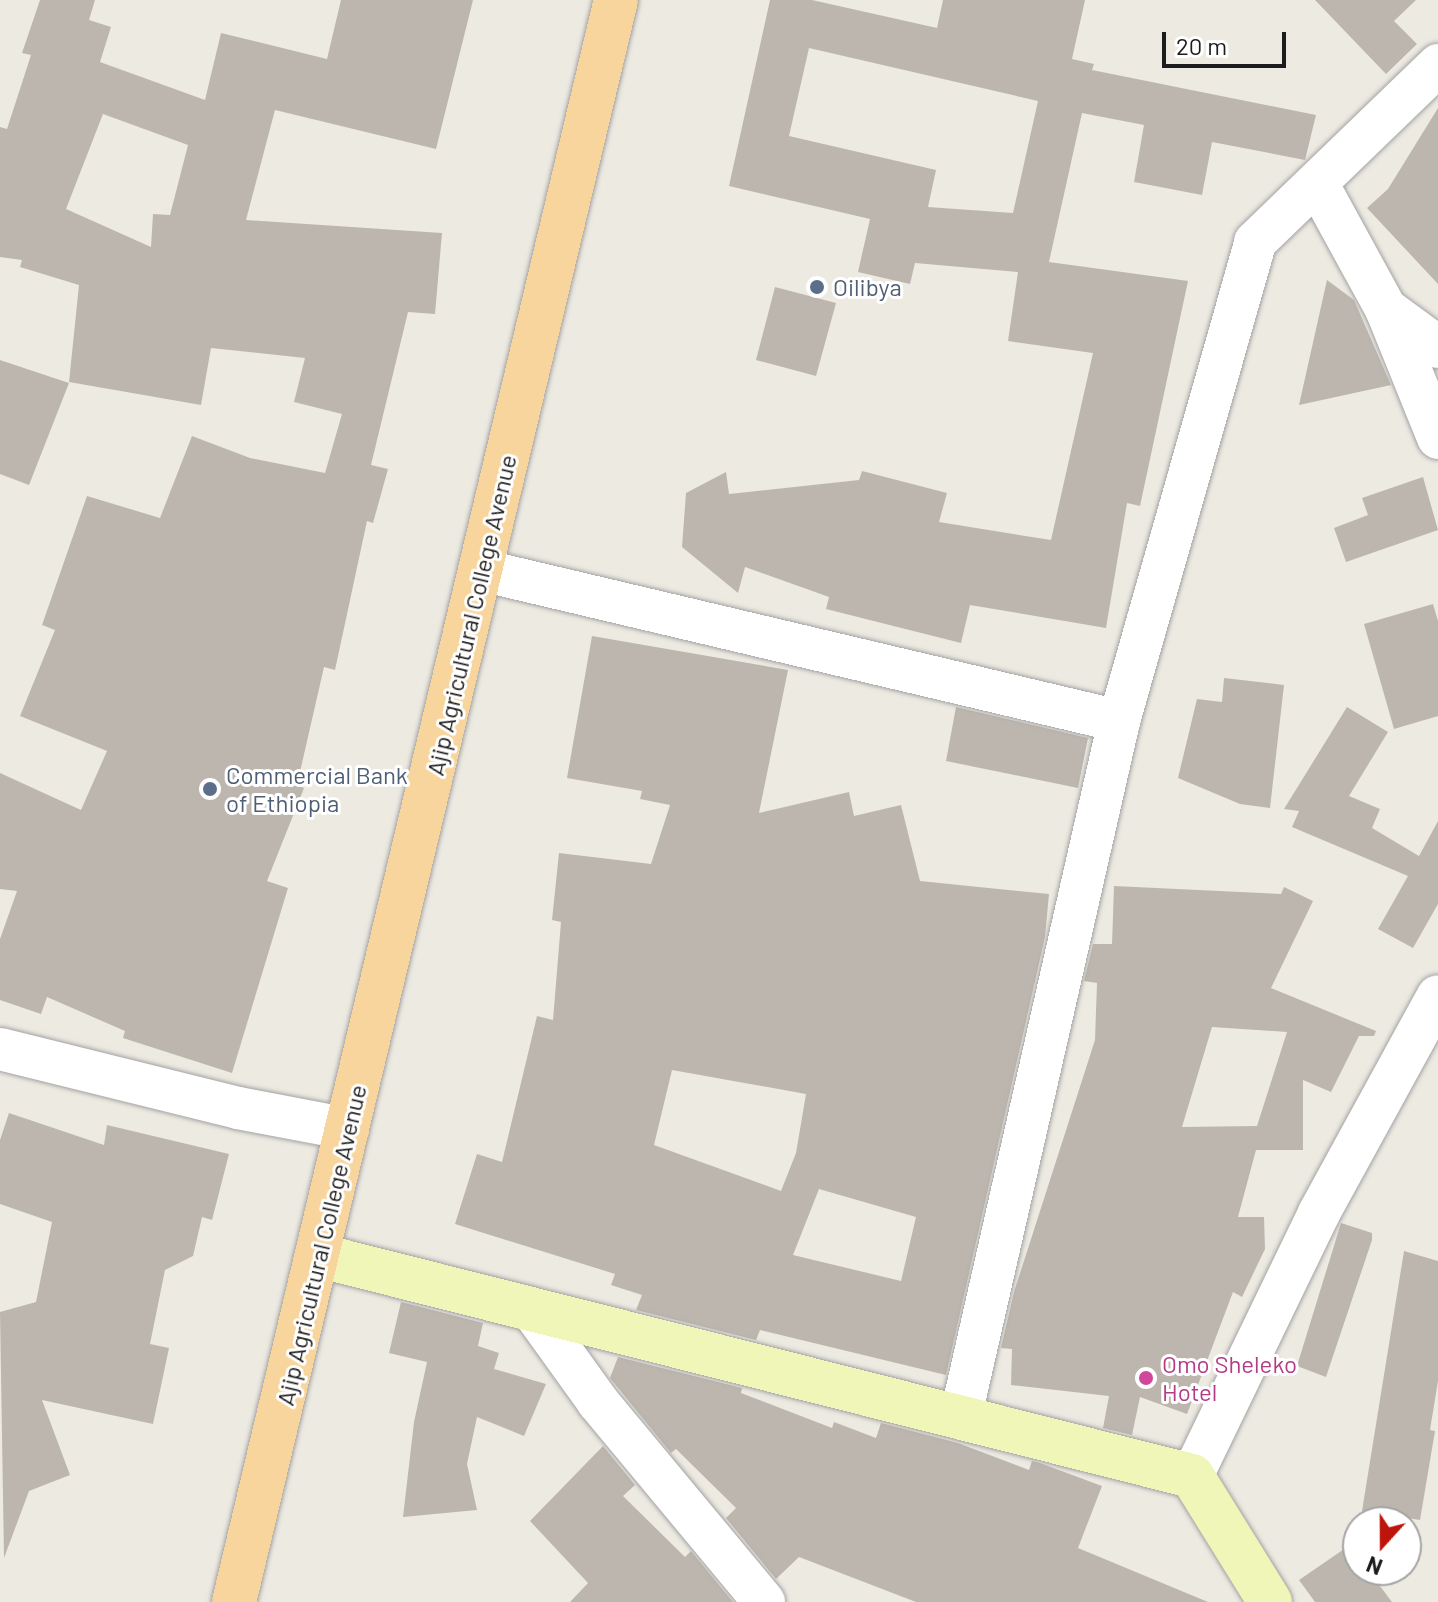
<!DOCTYPE html>
<style>
body{margin:0}
#map{position:relative;width:1438px;height:1602px;overflow:hidden;background:#edeae2;font-family:Barlow,sans-serif}
div>[style]{position:absolute}
.building>*{inset:0;background:#bdb6af}
.roads{filter:drop-shadow(0 0 2px #a3a3a3) drop-shadow(0 0 2px #a3a3a3)}
.minor>*{height:42px;margin:-21px;padding:0 21px;transform-origin:21px;border-radius:21px;background:#fff}
.secondary>*{height:44px;margin:-22px;padding:0 22px;transform-origin:22px;border-radius:22px;background:#eff6b7}
.primary>*{height:44px;margin:-22px;padding:0 22px;transform-origin:22px;border-radius:22px;background:#f7d59d}
.dots>*{width:22px;height:22px;translate:-50% -50%;box-sizing:border-box;border:4px solid #fff;border-radius:50%}
span{translate:-50% -50%;white-space:nowrap;text-align:center;line-height:1.15;-webkit-text-stroke:6px #fff;paint-order:stroke}
.service-label{font-size:24px;color:#4e5e75}
.left{translate:0 -50%;text-align:left}
.street-label{font-size:24px;color:#1c1c1c}
.hotel-label{font-size:24px;color:#b23c85}
.north{position:absolute;left:1342px;top:1506px;width:80px;height:80px;box-sizing:border-box;background:#fff;border:2px solid #a4a4a4;border-radius:50%;rotate:201deg;font-size:22px;font-weight:700;line-height:32px;text-align:center;color:#1c1c1c}
.north::after{content:'';display:block;margin:auto;width:28px;height:36px;background:#be140a;clip-path:polygon(50% 0,100% 100%,50% 72%,0 100%)}
.scale{position:absolute;left:1162px;top:32px;width:124px;height:36px;box-sizing:border-box;border:4px solid #1c1c1c;border-top:0;padding-left:10px;font-size:24px;line-height:28px;white-space:nowrap;color:#1c1c1c;-webkit-text-stroke:6px #fff;paint-order:stroke}
</style>
<div id="map">
<div class="building">
<i style="clip-path:polygon(evenodd,40px 0,95px 0,89px 20px,111px 27px,100px 62px,205px 100px,221px 33px,327px 59px,341px 0,473px 0,436px 149px,275px 110px,246px 220px,442px 233px,435px 314px,408px 312px,371px 465px,388px 469px,373px 523px,367px 521px,335px 670px,324px 667px,297px 785px,304px 788px,267px 881px,288px 888px,232px 1073px,123px 1038px,125px 1031px,47px 997px,41px 1014px,0 1000px,0 939px,17px 891px,0 889px,0 773px,81px 810px,107px 751px,20px 716px,55px 630px,42px 625px,87px 496px,160px 518px,192px 436px,250px 458px,325px 473px,342px 414px,294px 402px,305px 358px,211px 348px,201px 405px,69px 382px,79px 285px,20px 267px,22px 260px,0 257px,0 127px,7px 129px,31px 55px,22px 53px,40px 0,103px 114px,188px 145px,170px 215px,153px 214px,151px 247px,66px 209px,103px 114px)"></i>
<i style="clip-path:polygon(evenodd,770px 0,812px 0,937px 28px,943px 0,1085px 0,1072px 59px,1094px 64px,1092px 70px,1316px 115px,1305px 160px,1212px 142px,1202px 195px,1134px 182px,1144px 125px,1082px 113px,1049px 262px,1188px 281px,1140px 506px,1127px 503px,1106px 628px,970px 605px,961px 643px,826px 609px,829px 597px,745px 567px,738px 593px,682px 547px,686px 493px,726px 472px,729px 494px,859px 480px,862px 471px,947px 493px,939px 522px,1051px 540px,1093px 353px,1008px 341px,1018px 272px,915px 263px,910px 284px,858px 272px,870px 219px,729px 186px,770px 0,809px 48px,1038px 101px,1013px 213px,928px 207px,936px 170px,789px 136px,809px 48px)"></i>
<i style="clip-path:polygon(1315px 0,1416px 0,1394px 21px,1417px 44px,1386px 74px)"></i>
<i style="clip-path:polygon(1438px 108px,1438px 284px,1367px 208px,1388px 189px)"></i>
<i style="clip-path:polygon(1327px 280px,1354px 300px,1391px 385px,1299px 405px)"></i>
<i style="clip-path:polygon(775px 287px,836px 303px,816px 376px,756px 360px)"></i>
<i style="clip-path:polygon(0 360px,69px 383px,29px 485px,0 474px)"></i>
<i style="clip-path:polygon(1423px 477px,1438px 530px,1346px 562px,1334px 528px,1368px 515px,1362px 498px)"></i>
<i style="clip-path:polygon(1433px 604px,1438px 621px,1438px 716px,1394px 729px,1364px 624px)"></i>
<i style="clip-path:polygon(evenodd,592px 636px,788px 670px,759px 813px,849px 792px,854px 816px,901px 805px,920px 881px,1049px 894px,1045px 937px,946px 1375px,760px 1330px,756px 1340px,636px 1310px,642px 1295px,611px 1285px,615px 1274px,455px 1224px,477px 1154px,502px 1162px,537px 1016px,553px 1020px,561px 922px,552px 920px,559px 853px,651px 864px,670px 805px,640px 799px,642px 791px,567px 778px,592px 636px,672px 1070px,806px 1094px,796px 1153px,781px 1191px,654px 1145px,672px 1070px,592px 636px,819px 1189px,916px 1217px,901px 1281px,793px 1255px,819px 1189px)"></i>
<i style="clip-path:polygon(1224px 678px,1284px 685px,1270px 808px,1240px 804px,1178px 778px,1197px 699px,1222px 702px)"></i>
<i style="clip-path:polygon(956px 707px,1088px 738px,1078px 788px,946px 761px)"></i>
<i style="clip-path:polygon(1347px 707px,1388px 732px,1349px 796px,1380px 809px,1372px 828px,1419px 856px,1438px 821px,1438px 904px,1413px 948px,1378px 929px,1408px 876px,1292px 827px,1299px 811px,1284px 809px)"></i>
<i style="clip-path:polygon(evenodd,1114px 886px,1281px 894px,1284px 887px,1313px 901px,1271px 988px,1376px 1031px,1374px 1036px,1359px 1036px,1331px 1092px,1303px 1080px,1303px 1150px,1256px 1150px,1238px 1217px,1264px 1217px,1265px 1249px,1242px 1297px,1233px 1292px,1187px 1414px,1140px 1397px,1132px 1435px,1103px 1428px,1109px 1396px,1011px 1385px,1012px 1349px,1001px 1348px,1014px 1292px,1095px 1040px,1097px 983px,1084px 981px,1093px 944px,1112px 944px,1114px 886px,1212px 1027px,1287px 1032px,1257px 1126px,1182px 1127px,1212px 1027px)"></i>
<i style="clip-path:polygon(9px 1113px,104px 1145px,107px 1125px,229px 1154px,212px 1220px,202px 1217px,193px 1256px,165px 1270px,150px 1344px,169px 1348px,153px 1424px,42px 1400px,70px 1475px,29px 1491px,4px 1558px,0 1312px,36px 1302px,52px 1222px,0 1204px,0 1140px)"></i>
<i style="clip-path:polygon(1341px 1223px,1372px 1233px,1372px 1240px,1326px 1377px,1297px 1366px)"></i>
<i style="clip-path:polygon(1404px 1251px,1438px 1261px,1438px 1381px,1430px 1430px,1435px 1431px,1420px 1520px,1362px 1511px)"></i>
<i style="clip-path:polygon(401px 1302px,483px 1323px,478px 1346px,499px 1353px,494px 1369px,546px 1384px,524px 1436px,477px 1417px,467px 1464px,477px 1510px,403px 1517px,414px 1422px,427px 1362px,389px 1353px)"></i>
<i style="clip-path:polygon(618px 1357px,742px 1388px,741px 1393px,832px 1428px,834px 1422px,876px 1438px,881px 1423px,958px 1443px,1029px 1470px,1032px 1461px,1040px 1463px,1102px 1486px,1078px 1548px,1208px 1602px,916px 1602px,799px 1557px,776px 1579px,726px 1518px,736px 1508px,676px 1449px,671px 1453px,610px 1378px)"></i>
<i style="clip-path:polygon(603px 1446px,635px 1485px,623px 1496px,685px 1557px,691px 1551px,733px 1602px,570px 1602px,588px 1583px,530px 1521px)"></i>
<i style="clip-path:polygon(1350px 1545px,1358px 1556px,1358px 1570px,1368px 1570px,1392px 1602px,1315px 1602px,1299px 1580px)"></i>
</div>
<div class="roads">
<div class="minor">
<i style="left:1317px;top:183px;width:144px;rotate:61.3deg"></i>
<i style="left:1386px;top:309px;width:139px;rotate:68deg"></i>
<i style="left:1386px;top:309px;width:64px;rotate:36.2deg"></i>
<i style="left:481px;top:570px;width:656px;rotate:13.32deg"></i>
<i style="left:0;top:1049px;width:245px;rotate:13.9deg"></i>
<i style="left:238px;top:1108px;width:112px;rotate:10.8deg"></i>
<i style="left:532px;top:1310px;width:113px;rotate:54.3deg"></i>
<i style="left:598px;top:1402px;width:260px;rotate:50.3deg"></i>
<i style="left:961px;top:1415px;width:712px;rotate:-77.17deg"></i>
<i style="left:1119px;top:721px;width:498px;rotate:-74.1deg"></i>
<i style="left:1255px;top:242px;width:255px;rotate:-44deg"></i>
<i style="left:1192px;top:1476px;width:292px;rotate:-64.2deg"></i>
<i style="left:1319px;top:1213px;width:247px;rotate:-61.3deg"></i>
</div>
<div class="secondary">
<i style="left:321px;top:1256px;width:898px;rotate:14.18deg"></i>
<i style="left:1192px;top:1476px;width:148px;rotate:58.2deg"></i>
</div>
<div class="primary">
<i style="left:234px;top:1602px;width:1647px;rotate:-76.59deg"></i>
</div>
</div>
<div class="dots">
<i style="left:817px;top:287px;background:#5c6f8a"></i>
<i style="left:210px;top:789px;background:#5c6f8a"></i>
<i style="left:1146px;top:1378px;background:#d1479c"></i>
</div>
<div class="service-label">
<span class="left" style="left:833px;top:287px">Oilibya</span>
<span class="left" style="left:226px;top:789px">Commercial Bank<br>of Ethiopia</span>
</div>
<div class="street-label">
<span style="left:471px;top:615px;rotate:-77deg">Ajip Agricultural College Avenue</span>
<span style="left:321px;top:1245px;rotate:-77deg">Ajip Agricultural College Avenue</span>
</div>
<div class="hotel-label">
<span class="left" style="left:1162px;top:1378px">Omo Sheleko<br>Hotel</span>
</div>
<div class="north">N</div>
<div class="scale">20 m</div>
</div>
